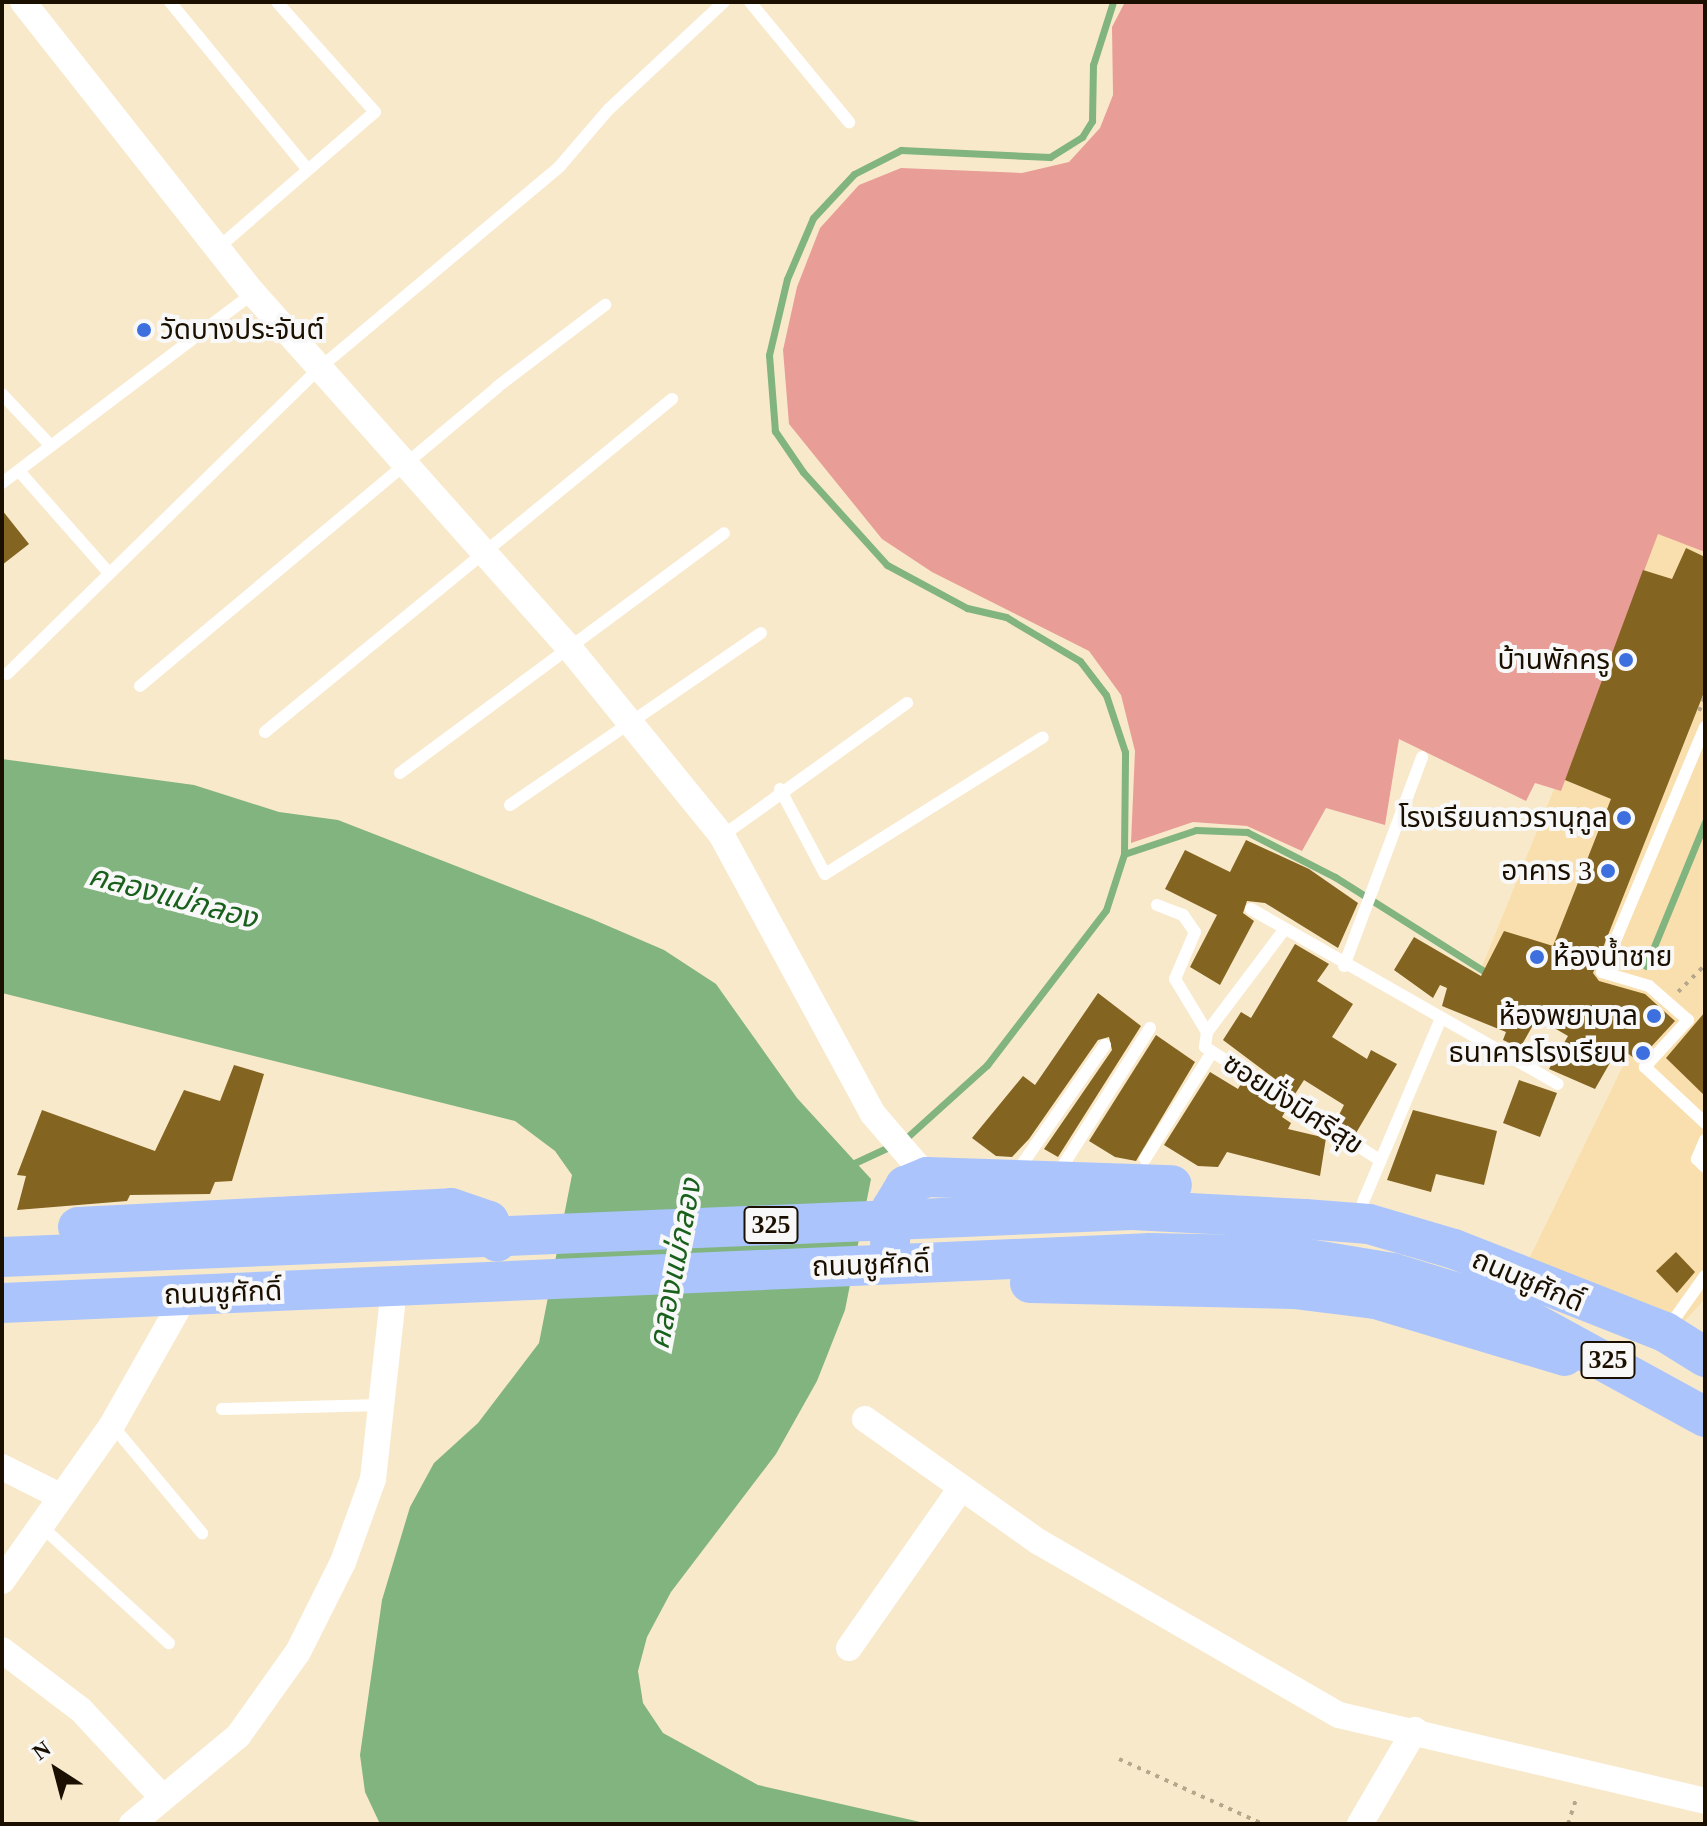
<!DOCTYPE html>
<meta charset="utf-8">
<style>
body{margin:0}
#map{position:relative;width:1707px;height:1826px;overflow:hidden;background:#f9e9cb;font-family:"Times New Roman","Noto Sans Thai",serif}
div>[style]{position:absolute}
.built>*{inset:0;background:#f9dfad}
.forest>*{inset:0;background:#e99d97}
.water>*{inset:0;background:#81b47f}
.stream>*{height:7px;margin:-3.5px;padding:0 3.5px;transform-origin:3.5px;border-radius:3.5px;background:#81b47f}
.building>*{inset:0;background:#836420}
.path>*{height:4px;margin-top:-2px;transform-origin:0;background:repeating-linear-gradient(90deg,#b5a68c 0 4px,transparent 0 10px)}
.service>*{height:12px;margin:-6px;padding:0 6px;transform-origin:6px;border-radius:6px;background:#fff}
.minor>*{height:26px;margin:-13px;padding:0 13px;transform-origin:13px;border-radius:13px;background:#fff}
.primary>*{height:40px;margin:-20px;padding:0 20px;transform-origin:20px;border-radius:20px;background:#abc5fc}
.dots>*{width:22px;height:22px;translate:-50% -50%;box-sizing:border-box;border:4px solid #f8f8f8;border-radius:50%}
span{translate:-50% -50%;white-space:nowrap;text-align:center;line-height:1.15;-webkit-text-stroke:8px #f8f8f8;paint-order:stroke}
.shield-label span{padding:2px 6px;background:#f8f8f8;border:2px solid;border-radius:6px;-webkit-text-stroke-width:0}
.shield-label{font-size:26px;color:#1b1000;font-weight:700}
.poi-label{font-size:28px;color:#1b1000}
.left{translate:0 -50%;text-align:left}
.right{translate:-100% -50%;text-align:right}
.street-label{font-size:28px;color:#1b1000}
.water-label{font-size:30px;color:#19601c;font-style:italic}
.frame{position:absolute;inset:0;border:4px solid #1b1000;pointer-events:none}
.north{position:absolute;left:16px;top:1730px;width:80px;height:80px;-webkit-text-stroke:6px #f8f8f8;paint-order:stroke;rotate:324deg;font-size:22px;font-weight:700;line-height:32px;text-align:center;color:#1b1000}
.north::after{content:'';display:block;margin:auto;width:28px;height:36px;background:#1b1000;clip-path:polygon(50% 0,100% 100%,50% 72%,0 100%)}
</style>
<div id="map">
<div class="built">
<i style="clip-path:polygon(1658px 533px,1705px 552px,1705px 1299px,1671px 1336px,1529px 1259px,1635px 1041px,1481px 969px)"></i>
</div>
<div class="forest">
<i style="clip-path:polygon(1125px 2px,1705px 2px,1705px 552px,1658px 534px,1561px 791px,1535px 783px,1526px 801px,1399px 739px,1385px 825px,1326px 808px,1302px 851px,1247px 826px,1193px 822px,1131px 843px,1135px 751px,1121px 695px,1089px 651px,932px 572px,882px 539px,789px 424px,783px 350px,797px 287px,820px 228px,859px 185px,901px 168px,1022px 173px,1069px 162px,1100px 128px,1113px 95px,1112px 27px)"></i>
</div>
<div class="water">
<i style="clip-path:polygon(2px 759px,194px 785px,279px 812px,338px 820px,592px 919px,664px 950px,716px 984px,797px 1098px,871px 1179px,845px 1310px,817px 1381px,776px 1454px,671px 1592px,647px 1637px,638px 1671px,643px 1703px,663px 1733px,758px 1785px,929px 1824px,380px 1824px,365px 1792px,360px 1755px,382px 1600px,410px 1507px,434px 1463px,478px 1423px,539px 1343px,572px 1175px,555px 1151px,515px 1121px,2px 993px)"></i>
</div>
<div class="stream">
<i style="left:1124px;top:854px;width:76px;rotate:-18.4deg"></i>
<i style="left:1196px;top:830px;width:51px;rotate:2.2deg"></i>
<i style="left:1247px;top:832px;width:99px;rotate:27.1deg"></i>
<i style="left:1335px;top:877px;width:183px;rotate:32.3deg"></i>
<i style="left:1646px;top:966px;width:156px;rotate:-67.7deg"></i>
<i style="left:904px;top:1140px;width:112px;rotate:-42.1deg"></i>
<i style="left:987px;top:1065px;width:195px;rotate:-52.5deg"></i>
<i style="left:1106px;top:910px;width:59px;rotate:-72.2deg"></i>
<i style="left:1124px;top:854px;width:102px;rotate:-89.4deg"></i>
<i style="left:1125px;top:752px;width:60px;rotate:-108.4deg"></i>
<i style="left:1106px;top:695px;width:43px;rotate:-127.4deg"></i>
<i style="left:1080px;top:661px;width:86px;rotate:-149.3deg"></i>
<i style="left:1006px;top:617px;width:40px;rotate:-167deg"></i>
<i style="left:967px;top:608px;width:91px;rotate:-151.7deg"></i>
<i style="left:887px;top:565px;width:125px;rotate:-132.1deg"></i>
<i style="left:803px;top:472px;width:50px;rotate:-124.3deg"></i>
<i style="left:775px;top:431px;width:76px;rotate:-94.5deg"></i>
<i style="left:769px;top:355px;width:78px;rotate:-76.7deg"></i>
<i style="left:787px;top:279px;width:66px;rotate:-66.9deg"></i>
<i style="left:813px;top:218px;width:60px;rotate:-47deg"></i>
<i style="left:854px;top:174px;width:53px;rotate:-27.1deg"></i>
<i style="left:901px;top:150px;width:149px;rotate:2.7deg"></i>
<i style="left:1050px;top:157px;width:38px;rotate:-32deg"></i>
<i style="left:1082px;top:137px;width:19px;rotate:-58deg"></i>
<i style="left:1092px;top:121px;width:56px;rotate:-89deg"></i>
<i style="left:1093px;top:65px;width:66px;rotate:-72.4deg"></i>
<i style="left:850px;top:1165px;width:47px;rotate:-24.9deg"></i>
</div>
<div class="building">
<i style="clip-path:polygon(2px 510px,29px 544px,2px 565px)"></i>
<i style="clip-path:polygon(1686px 548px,1705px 557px,1705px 690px,1593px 973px,1599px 981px,1645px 994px,1675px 1021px,1638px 1061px,1619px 1047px,1595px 1089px,1549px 1069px,1568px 1036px,1537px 1018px,1520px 1048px,1503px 1040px,1506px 1032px,1442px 1006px,1447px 988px,1440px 985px,1433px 998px,1394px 970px,1414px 937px,1481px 976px,1504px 931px,1553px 946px,1611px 799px,1565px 780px,1643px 570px,1672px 579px)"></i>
<i style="clip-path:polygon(1246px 840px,1309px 869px,1358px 903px,1338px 948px,1265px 903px,1247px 901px,1243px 913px,1254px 921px,1220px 985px,1190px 967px,1217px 915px,1165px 889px,1185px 850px,1230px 872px)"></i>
<i style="clip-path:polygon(1295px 944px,1329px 964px,1317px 981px,1353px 1004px,1332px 1037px,1367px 1059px,1371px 1050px,1397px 1064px,1356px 1133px,1336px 1121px,1344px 1105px,1304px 1080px,1295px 1094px,1223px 1040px,1241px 1012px,1251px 1018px)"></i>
<i style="clip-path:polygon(1098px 993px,1141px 1026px,1058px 1157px,1044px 1149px,1112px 1050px,1109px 1037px,1098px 1040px,1029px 1139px,1012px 1157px,996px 1156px,972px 1138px,1023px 1076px,1035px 1085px)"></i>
<i style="clip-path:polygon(1705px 1012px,1705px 1096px,1666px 1058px)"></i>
<i style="clip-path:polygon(1156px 1035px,1195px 1062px,1136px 1161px,1115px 1157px,1089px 1141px)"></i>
<i style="clip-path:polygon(234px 1065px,264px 1074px,232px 1181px,215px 1182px,210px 1194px,130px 1195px,127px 1201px,17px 1210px,26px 1176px,17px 1175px,42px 1110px,155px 1151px,184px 1090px,220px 1101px)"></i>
<i style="clip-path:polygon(1210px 1072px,1238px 1089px,1242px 1082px,1286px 1110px,1282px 1117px,1291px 1123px,1288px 1129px,1326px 1138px,1320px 1176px,1227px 1152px,1218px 1167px,1198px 1166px,1164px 1145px)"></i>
<i style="clip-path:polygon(1519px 1080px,1557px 1093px,1540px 1137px,1503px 1123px)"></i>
<i style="clip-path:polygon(1413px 1110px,1497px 1131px,1484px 1185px,1436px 1174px,1431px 1192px,1387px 1180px)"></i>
<i style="clip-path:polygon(1676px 1252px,1695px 1272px,1677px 1293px,1656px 1271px)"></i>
</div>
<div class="path">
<i style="left:1699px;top:711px;width:17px;rotate:-69deg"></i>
<i style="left:1678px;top:992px;width:38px;rotate:-45deg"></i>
<i style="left:1119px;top:1759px;width:158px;rotate:24.3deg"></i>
<i style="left:1568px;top:1824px;width:29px;rotate:-72deg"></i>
</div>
<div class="service">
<i style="left:170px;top:2px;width:216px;rotate:50.6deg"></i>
<i style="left:750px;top:2px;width:156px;rotate:50.5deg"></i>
<i style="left:219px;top:247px;width:206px;rotate:-40.9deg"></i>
<i style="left:375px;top:112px;width:147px;rotate:-131.7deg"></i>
<i style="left:2px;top:394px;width:71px;rotate:46.7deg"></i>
<i style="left:19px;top:471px;width:135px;rotate:48.6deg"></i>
<i style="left:2px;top:483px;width:315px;rotate:-37.1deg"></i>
<i style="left:7px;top:674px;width:441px;rotate:-44.4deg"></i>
<i style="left:322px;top:366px;width:311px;rotate:-40deg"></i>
<i style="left:560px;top:166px;width:74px;rotate:-49.4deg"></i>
<i style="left:608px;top:110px;width:158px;rotate:-43deg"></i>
<i style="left:140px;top:686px;width:466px;rotate:-39.9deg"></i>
<i style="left:497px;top:387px;width:136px;rotate:-37.2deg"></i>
<i style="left:1705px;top:727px;width:266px;rotate:112.8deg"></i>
<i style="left:1602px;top:972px;width:49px;rotate:16.6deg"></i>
<i style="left:1649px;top:986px;width:52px;rotate:41.1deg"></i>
<i style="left:1688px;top:1020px;width:64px;rotate:132.5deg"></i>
<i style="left:1645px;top:1067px;width:82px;rotate:43deg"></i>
<i style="left:265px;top:732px;width:526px;rotate:-39.29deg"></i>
<i style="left:400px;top:773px;width:403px;rotate:-36.5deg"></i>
<i style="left:780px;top:789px;width:96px;rotate:62.1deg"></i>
<i style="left:825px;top:874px;width:257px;rotate:-32.1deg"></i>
<i style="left:510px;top:805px;width:304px;rotate:-34.4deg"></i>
<i style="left:722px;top:836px;width:228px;rotate:-35.7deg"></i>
<i style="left:1157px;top:905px;width:28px;rotate:21deg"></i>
<i style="left:1183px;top:915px;width:21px;rotate:55deg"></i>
<i style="left:1195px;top:932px;width:51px;rotate:113.1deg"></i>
<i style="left:1175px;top:979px;width:62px;rotate:58.9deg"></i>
<i style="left:1251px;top:909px;width:353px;rotate:29.7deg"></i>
<i style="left:1284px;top:930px;width:128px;rotate:127deg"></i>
<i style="left:1207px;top:1032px;width:15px;rotate:98deg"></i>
<i style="left:1205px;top:1047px;width:208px;rotate:32.9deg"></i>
<i style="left:1344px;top:966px;width:223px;rotate:-69.5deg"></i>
<i style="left:1705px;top:1140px;width:21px;rotate:113deg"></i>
<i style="left:1697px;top:1159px;width:11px;rotate:45deg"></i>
<i style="left:1145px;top:1159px;width:126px;rotate:-57.9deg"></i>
<i style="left:1016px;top:1173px;width:156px;rotate:-55.2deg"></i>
<i style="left:1057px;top:1175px;width:174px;rotate:-57.7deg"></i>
<i style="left:1363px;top:1202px;width:200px;rotate:-67deg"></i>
<i style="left:1668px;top:1328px;width:64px;rotate:-54.6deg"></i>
<i style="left:222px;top:1409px;width:160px;rotate:-1.4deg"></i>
<i style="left:112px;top:1425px;width:141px;rotate:50.2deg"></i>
<i style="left:40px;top:1525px;width:175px;rotate:42.5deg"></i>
</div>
<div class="minor">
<i style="left:23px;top:2px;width:371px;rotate:51.7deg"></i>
<i style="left:253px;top:293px;width:472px;rotate:48.3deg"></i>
<i style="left:567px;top:645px;width:246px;rotate:50.9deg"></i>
<i style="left:722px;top:836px;width:316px;rotate:61.5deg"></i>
<i style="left:873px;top:1114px;width:83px;rotate:49.4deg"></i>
<i style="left:865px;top:1419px;width:213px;rotate:35.3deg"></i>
<i style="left:1039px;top:1542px;width:346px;rotate:30deg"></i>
<i style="left:1339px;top:1715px;width:376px;rotate:13.2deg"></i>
<i style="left:2px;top:1467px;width:65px;rotate:26.6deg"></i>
<i style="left:2px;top:1581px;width:191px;rotate:-54.8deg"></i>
<i style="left:112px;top:1425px;width:130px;rotate:-60.5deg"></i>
<i style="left:849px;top:1648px;width:195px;rotate:-55deg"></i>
<i style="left:2px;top:1650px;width:99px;rotate:37.2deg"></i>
<i style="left:81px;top:1710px;width:119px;rotate:47deg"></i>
<i style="left:132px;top:1824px;width:138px;rotate:-39.7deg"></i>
<i style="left:238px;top:1736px;width:103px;rotate:-54.5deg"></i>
<i style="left:298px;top:1652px;width:101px;rotate:-63.4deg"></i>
<i style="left:343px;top:1562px;width:88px;rotate:-70.1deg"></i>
<i style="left:373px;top:1479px;width:174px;rotate:-83.7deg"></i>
<i style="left:1360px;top:1824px;width:109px;rotate:-59.7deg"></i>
</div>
<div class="primary">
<i style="left:78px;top:1227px;width:373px;rotate:-2.9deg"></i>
<i style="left:451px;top:1208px;width:40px;rotate:18.9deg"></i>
<i style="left:489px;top:1221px;width:22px;rotate:69deg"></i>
<i style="left:890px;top:1242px;width:34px;rotate:-87deg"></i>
<i style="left:892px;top:1208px;width:26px;rotate:-59deg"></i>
<i style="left:905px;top:1186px;width:24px;rotate:-22deg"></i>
<i style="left:927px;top:1177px;width:245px;rotate:1.9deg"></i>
<i style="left:2px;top:1257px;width:1131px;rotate:-2.38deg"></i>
<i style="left:1132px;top:1210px;width:173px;rotate:3deg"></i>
<i style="left:1305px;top:1219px;width:64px;rotate:4.5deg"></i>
<i style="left:1369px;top:1224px;width:89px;rotate:16.4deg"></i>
<i style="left:1454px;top:1249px;width:227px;rotate:21.5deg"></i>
<i style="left:1665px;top:1332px;width:47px;rotate:32deg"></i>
<i style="left:1030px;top:1283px;width:264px;rotate:1.3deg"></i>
<i style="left:1294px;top:1289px;width:83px;rotate:7deg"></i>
<i style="left:1376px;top:1299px;width:197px;rotate:16.8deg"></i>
<i style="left:2px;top:1303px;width:1150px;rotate:-2.49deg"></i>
<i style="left:1151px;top:1253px;width:139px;rotate:1.2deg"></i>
<i style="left:1290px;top:1256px;width:104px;rotate:9.4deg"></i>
<i style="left:1393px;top:1273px;width:118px;rotate:17.2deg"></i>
<i style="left:1506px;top:1308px;width:227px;rotate:28.7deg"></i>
</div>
<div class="dots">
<i style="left:144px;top:330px;background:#3d6fdf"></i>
<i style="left:1626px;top:660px;background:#3d6fdf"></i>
<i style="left:1624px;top:818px;background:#3d6fdf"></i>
<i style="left:1608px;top:871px;background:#3d6fdf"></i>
<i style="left:1537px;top:957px;background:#3d6fdf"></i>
<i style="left:1654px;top:1016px;background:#3d6fdf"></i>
<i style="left:1643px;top:1053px;background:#3d6fdf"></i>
</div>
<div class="shield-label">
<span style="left:771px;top:1225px">325</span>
<span style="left:1608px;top:1360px">325</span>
</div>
<div class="poi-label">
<span class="left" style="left:160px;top:330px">วัดบางประจันต์</span>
<span class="right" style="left:1610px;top:660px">บ้านพักครู</span>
<span class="right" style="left:1608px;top:818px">โรงเรียนถาวรานุกูล</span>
<span class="right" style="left:1592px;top:871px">อาคาร 3</span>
<span class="left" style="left:1553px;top:957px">ห้องน้ำชาย</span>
<span class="right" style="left:1638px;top:1016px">ห้องพยาบาล</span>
<span class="right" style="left:1627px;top:1053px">ธนาคารโรงเรียน</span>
</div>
<div class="street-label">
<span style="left:1293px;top:1104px;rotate:33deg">ซอยมั่งมีศรีสุข</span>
<span style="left:871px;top:1265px;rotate:-2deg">ถนนชูศักดิ์</span>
<span style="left:1528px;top:1281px;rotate:23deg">ถนนชูศักดิ์</span>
<span style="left:223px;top:1293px;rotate:-2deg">ถนนชูศักดิ์</span>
</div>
<div class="water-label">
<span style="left:173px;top:897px;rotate:15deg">คลองแม่กลอง</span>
<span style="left:675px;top:1264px;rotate:-79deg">คลองแม่กลอง</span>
</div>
<div class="frame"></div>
<div class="north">N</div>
</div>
